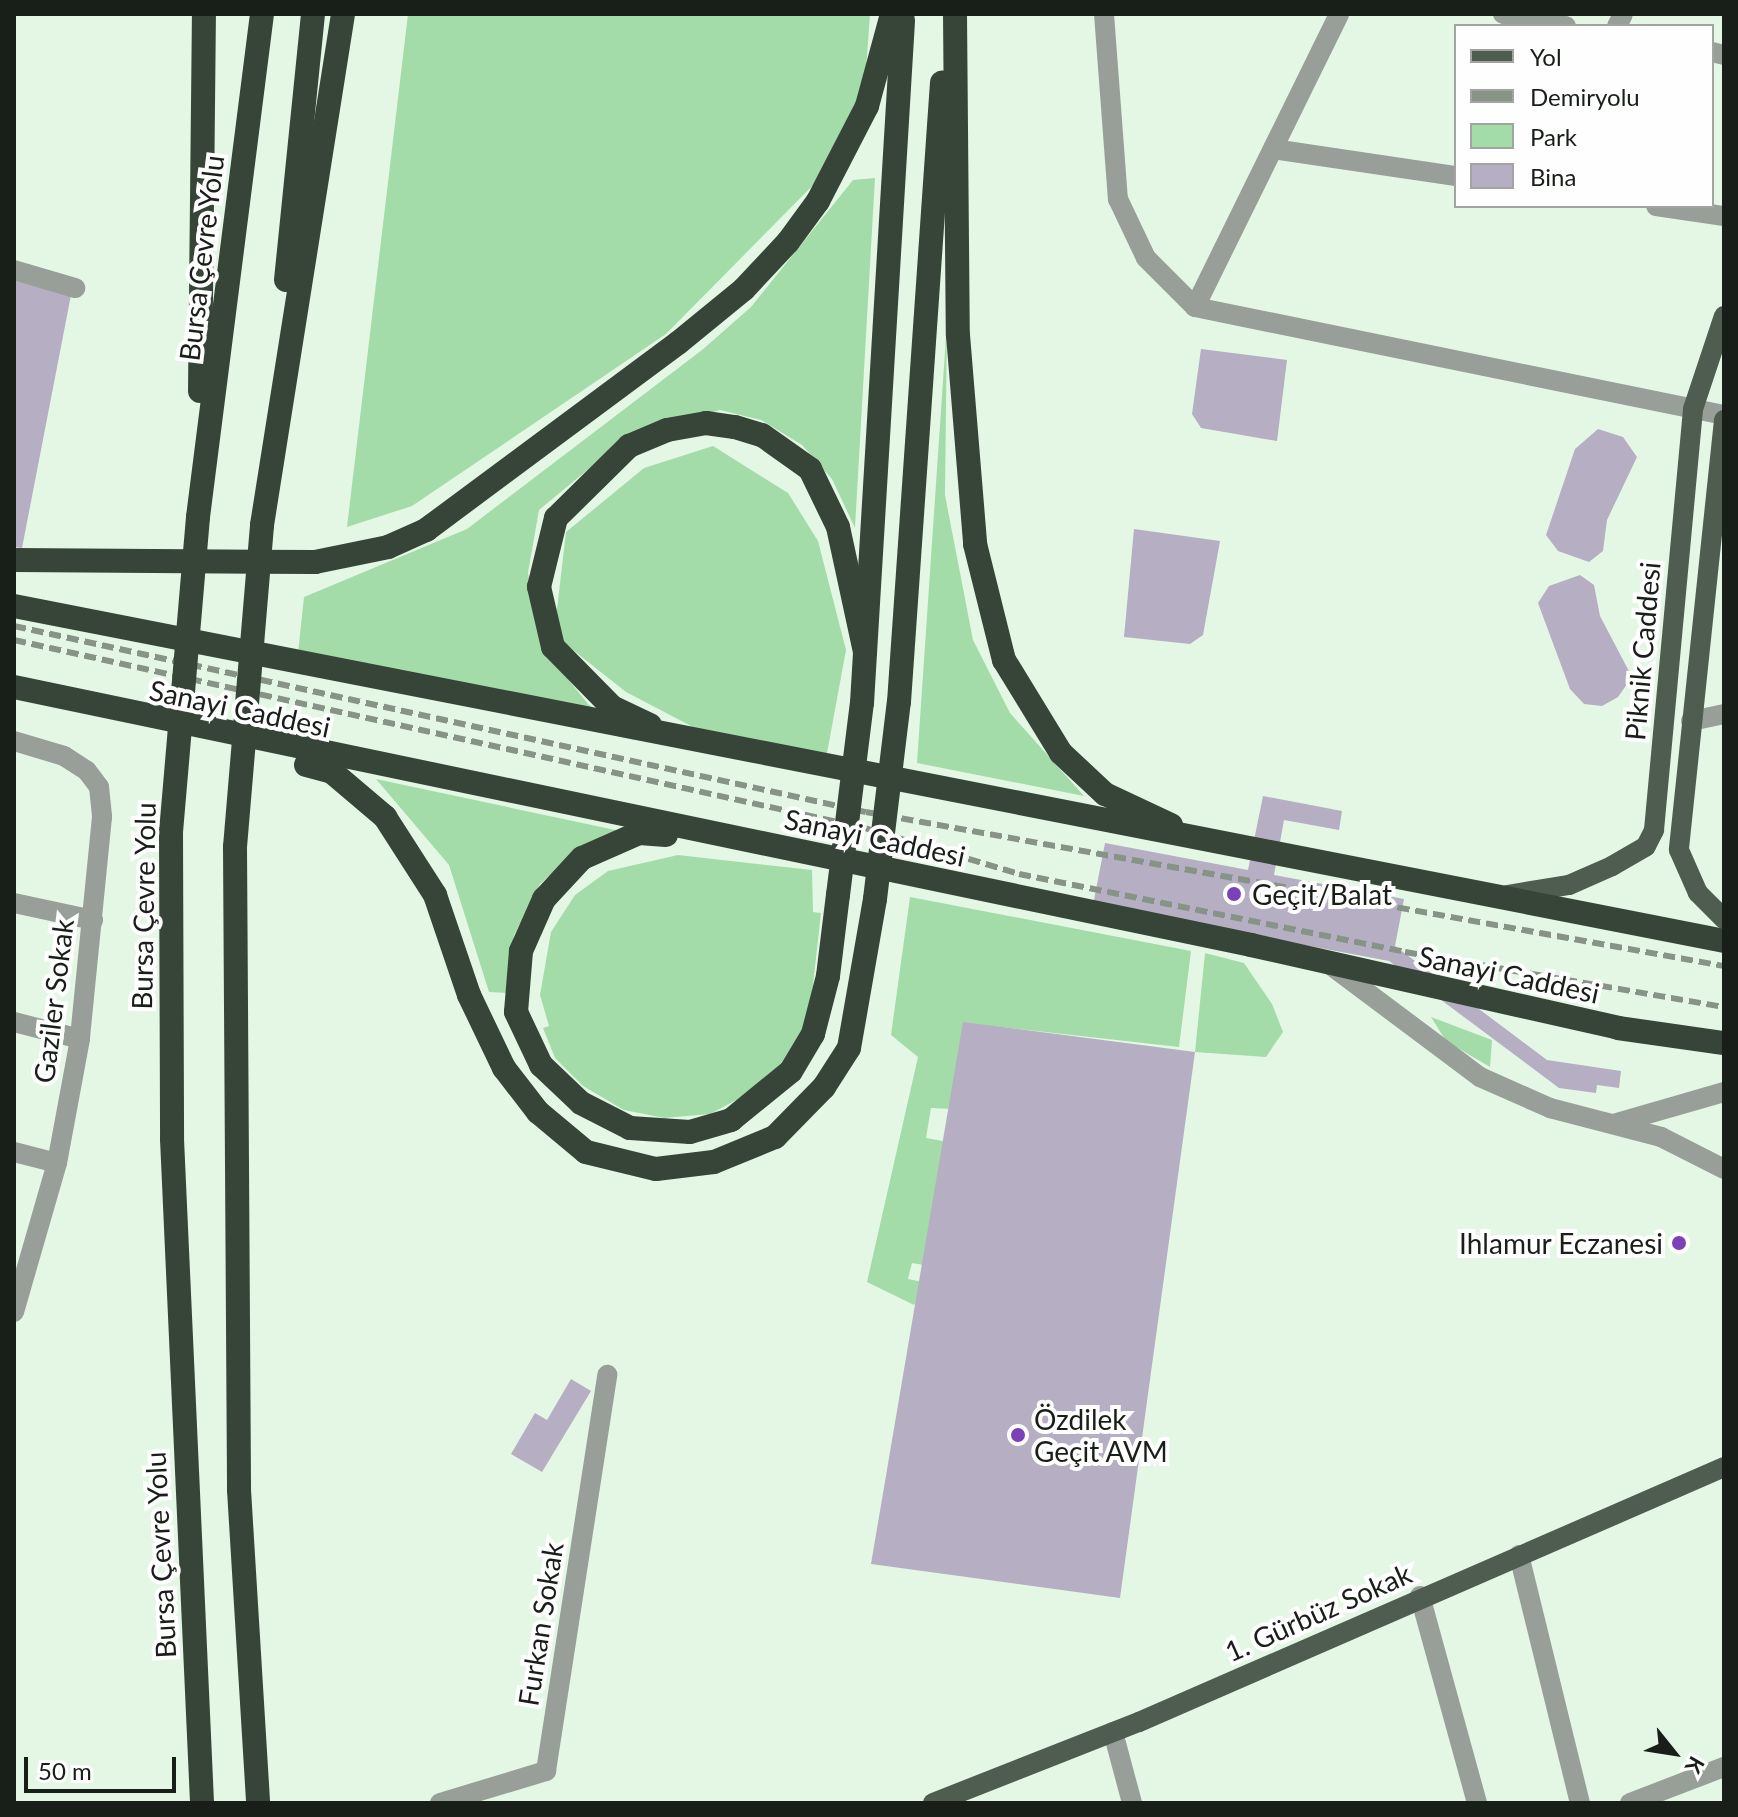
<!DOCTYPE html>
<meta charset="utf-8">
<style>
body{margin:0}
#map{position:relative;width:1738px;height:1817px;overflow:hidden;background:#e4f7e5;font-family:Lato,sans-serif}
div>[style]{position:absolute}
.green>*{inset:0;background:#a4dca9}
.building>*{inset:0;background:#b6aec3}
.minor>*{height:20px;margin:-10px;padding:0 10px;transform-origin:10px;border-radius:10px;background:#979f98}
.major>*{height:20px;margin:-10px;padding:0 10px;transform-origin:10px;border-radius:10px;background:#4f5c50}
.highway>*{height:24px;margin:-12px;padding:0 12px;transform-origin:12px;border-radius:12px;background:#364537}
.rail>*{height:6px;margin-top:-3px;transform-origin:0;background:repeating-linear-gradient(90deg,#869386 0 12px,transparent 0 18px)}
.highway-bridge>*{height:24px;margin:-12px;padding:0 12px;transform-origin:12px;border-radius:12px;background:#364537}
.dots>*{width:22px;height:22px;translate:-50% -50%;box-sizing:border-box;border:4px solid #fefefe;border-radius:50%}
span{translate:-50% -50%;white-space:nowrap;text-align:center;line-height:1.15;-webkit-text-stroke:8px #fefefe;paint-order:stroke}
.street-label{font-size:28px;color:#181e18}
.poi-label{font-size:28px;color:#181e18}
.left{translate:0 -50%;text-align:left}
.right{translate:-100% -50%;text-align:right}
.frame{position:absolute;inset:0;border:16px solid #181e18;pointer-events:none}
.legend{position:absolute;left:1454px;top:24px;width:260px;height:184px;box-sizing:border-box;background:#fefefe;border:2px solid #a2a4a2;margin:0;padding:10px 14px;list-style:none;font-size:24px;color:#181e18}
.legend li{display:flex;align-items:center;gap:16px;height:40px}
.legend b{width:40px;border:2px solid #a2a4a2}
.north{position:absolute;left:1634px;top:1713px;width:80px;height:80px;-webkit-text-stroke:6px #fefefe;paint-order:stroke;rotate:120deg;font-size:22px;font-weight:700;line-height:32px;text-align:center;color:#181e18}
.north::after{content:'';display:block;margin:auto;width:28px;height:36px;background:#181e18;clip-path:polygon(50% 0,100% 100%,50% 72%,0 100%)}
.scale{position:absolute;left:24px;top:1757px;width:152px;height:36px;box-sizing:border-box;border:4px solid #181e18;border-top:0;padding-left:10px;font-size:24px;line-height:28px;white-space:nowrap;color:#181e18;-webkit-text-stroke:6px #fefefe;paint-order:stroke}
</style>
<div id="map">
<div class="green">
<i style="clip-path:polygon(408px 14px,870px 14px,865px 84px,828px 170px,666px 334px,412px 506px,347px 527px)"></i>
<i style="clip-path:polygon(875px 178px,855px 528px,832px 479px,802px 445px,761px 420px,720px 410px,626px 438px,539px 510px,528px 573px,541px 646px,588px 704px,635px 740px,297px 662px,304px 597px,467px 529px,702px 350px,751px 307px,853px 180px)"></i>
<i style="clip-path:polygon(947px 322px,945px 495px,973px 640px,1010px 713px,1084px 796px,917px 763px)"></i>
<i style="clip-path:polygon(713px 446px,788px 493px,818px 541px,846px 650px,825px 764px,693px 727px,626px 692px,554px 635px,566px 532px,644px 468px)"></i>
<i style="clip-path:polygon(376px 779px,620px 831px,580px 847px,540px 884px,514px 935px,508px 993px,489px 992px,449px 865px)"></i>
<i style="clip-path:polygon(678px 855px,812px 870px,813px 912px,821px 913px,810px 1012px,794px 1049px,759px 1088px,710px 1114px,664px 1118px,624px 1110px,583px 1086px,555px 1058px,543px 1028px,549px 1026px,540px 995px,551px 932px,575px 895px,608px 871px)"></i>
<i style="clip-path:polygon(910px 897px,1191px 951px,1179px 1047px,964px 1023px,952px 1109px,931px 1108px,926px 1138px,948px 1142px,930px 1266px,912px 1263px,908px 1279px,928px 1283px,914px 1305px,867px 1282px,918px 1057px,891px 1035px)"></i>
<i style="clip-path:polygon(1205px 953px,1244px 963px,1272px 1004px,1283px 1032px,1266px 1057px,1195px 1052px)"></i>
<i style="clip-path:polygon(1431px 1017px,1492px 1040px,1490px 1067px,1446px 1041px)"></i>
</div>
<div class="building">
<i style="clip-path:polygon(14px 279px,71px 295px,22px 548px,14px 547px)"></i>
<i style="clip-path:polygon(1201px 349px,1287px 360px,1277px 441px,1201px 428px,1192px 414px)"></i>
<i style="clip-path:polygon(1598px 429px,1623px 437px,1637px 457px,1607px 520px,1603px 551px,1589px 562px,1558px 551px,1546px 535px,1575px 449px)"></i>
<i style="clip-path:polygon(1134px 529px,1220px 541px,1203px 635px,1190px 644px,1124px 637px)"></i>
<i style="clip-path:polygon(1580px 575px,1594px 585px,1600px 616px,1632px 677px,1618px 697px,1602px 706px,1584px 704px,1570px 689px,1538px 603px,1549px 586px)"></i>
<i style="clip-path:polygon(1263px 796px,1342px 811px,1339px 830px,1284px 820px,1274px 875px,1404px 899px,1395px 946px,1547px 1060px,1621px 1071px,1619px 1088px,1597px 1085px,1596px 1093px,1559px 1088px,1389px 961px,1093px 905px,1105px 843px,1248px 870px)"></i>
<i style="clip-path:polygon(963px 1022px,1195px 1052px,1120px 1598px,871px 1564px)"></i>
<i style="clip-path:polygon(571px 1379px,591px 1391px,542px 1472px,511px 1454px,535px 1413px,547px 1420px)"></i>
</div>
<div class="minor">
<i style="left:1104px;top:14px;width:186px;rotate:85.7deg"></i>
<i style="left:1118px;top:199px;width:65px;rotate:64.6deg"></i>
<i style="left:1146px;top:258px;width:69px;rotate:45deg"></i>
<i style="left:1195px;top:307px;width:540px;rotate:11.54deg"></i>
<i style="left:1503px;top:14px;width:64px;rotate:10.8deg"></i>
<i style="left:1617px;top:26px;width:13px;rotate:-63deg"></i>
<i style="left:1712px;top:52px;width:12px;rotate:14deg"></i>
<i style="left:1273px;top:149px;width:185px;rotate:8.4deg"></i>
<i style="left:1656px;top:206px;width:69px;rotate:8.4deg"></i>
<i style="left:14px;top:270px;width:64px;rotate:16.4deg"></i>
<i style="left:1195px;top:307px;width:326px;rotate:-63.8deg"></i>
<i style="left:1691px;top:721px;width:34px;rotate:-12deg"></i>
<i style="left:14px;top:741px;width:52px;rotate:16.7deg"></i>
<i style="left:64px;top:756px;width:27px;rotate:33deg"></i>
<i style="left:87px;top:771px;width:20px;rotate:53deg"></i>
<i style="left:99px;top:787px;width:30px;rotate:84deg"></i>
<i style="left:102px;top:817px;width:223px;rotate:95.7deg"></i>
<i style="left:80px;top:1039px;width:126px;rotate:100.5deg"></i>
<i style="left:57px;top:1163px;width:155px;rotate:106.1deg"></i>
<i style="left:14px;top:903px;width:81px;rotate:12.1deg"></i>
<i style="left:1329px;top:964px;width:189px;rotate:36.8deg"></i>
<i style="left:1480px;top:1077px;width:77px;rotate:23.9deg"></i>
<i style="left:1550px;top:1108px;width:115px;rotate:14.6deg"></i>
<i style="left:1661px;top:1137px;width:71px;rotate:26.9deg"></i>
<i style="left:14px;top:1022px;width:68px;rotate:14.4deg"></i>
<i style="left:1613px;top:1124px;width:116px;rotate:-16.1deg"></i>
<i style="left:14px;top:1152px;width:44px;rotate:14.3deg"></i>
<i style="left:1519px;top:1555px;width:255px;rotate:76.2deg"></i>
<i style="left:1420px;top:1596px;width:215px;rotate:74.6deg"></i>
<i style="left:1113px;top:1732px;width:73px;rotate:75deg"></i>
<i style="left:440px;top:1803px;width:111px;rotate:-16.8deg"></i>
<i style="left:546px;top:1771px;width:401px;rotate:-81.2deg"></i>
<i style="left:1630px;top:1803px;width:101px;rotate:-21deg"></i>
</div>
<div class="major">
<i style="left:1724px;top:420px;width:432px;rotate:96deg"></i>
<i style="left:1679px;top:850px;width:47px;rotate:66.2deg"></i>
<i style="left:1698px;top:893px;width:37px;rotate:45deg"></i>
<i style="left:1507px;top:895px;width:63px;rotate:-9.2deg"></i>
<i style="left:1569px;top:885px;width:47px;rotate:-23.8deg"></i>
<i style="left:1612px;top:866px;width:39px;rotate:-30deg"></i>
<i style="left:1646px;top:846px;width:18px;rotate:-63deg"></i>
<i style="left:1654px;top:830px;width:423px;rotate:-84.7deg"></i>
<i style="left:1693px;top:409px;width:98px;rotate:-71.6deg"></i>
<i style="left:933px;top:1803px;width:221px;rotate:-21.5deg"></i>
<i style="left:1139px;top:1722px;width:638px;rotate:-23.55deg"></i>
</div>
<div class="highway">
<i style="left:955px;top:14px;width:321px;rotate:89.5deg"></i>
<i style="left:958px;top:335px;width:210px;rotate:85.3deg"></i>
<i style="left:975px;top:544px;width:120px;rotate:76deg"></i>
<i style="left:1004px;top:660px;width:109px;rotate:58.5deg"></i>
<i style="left:1061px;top:753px;width:60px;rotate:43deg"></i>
<i style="left:1105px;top:794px;width:73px;rotate:25.2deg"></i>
<i style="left:286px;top:280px;width:267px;rotate:-84.2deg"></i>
<i style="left:200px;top:391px;width:377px;rotate:-89.4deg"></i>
<i style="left:198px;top:517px;width:507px;rotate:-82.75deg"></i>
<i style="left:262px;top:525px;width:517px;rotate:-80.99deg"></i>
<i style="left:14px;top:560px;width:301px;rotate:0.4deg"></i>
<i style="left:315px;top:562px;width:75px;rotate:-11.6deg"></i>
<i style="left:388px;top:547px;width:42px;rotate:-24.1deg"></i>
<i style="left:426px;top:530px;width:314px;rotate:-36.6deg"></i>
<i style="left:678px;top:343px;width:85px;rotate:-39.3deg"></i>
<i style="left:744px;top:289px;width:64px;rotate:-46.9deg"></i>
<i style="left:788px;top:242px;width:51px;rotate:-53.8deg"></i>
<i style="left:818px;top:201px;width:107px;rotate:-62.7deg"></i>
<i style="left:867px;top:106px;width:95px;rotate:-74.8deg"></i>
<i style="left:14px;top:606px;width:1743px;rotate:11.08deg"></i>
<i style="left:14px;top:687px;width:1264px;rotate:11.78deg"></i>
<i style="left:1251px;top:945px;width:376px;rotate:12.7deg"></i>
<i style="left:1618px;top:1028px;width:107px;rotate:8.1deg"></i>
<i style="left:899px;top:702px;width:621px;rotate:-86.03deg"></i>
<i style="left:862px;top:703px;width:684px;rotate:-86.56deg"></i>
<i style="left:650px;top:725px;width:42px;rotate:-154.7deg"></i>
<i style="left:612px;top:707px;width:84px;rotate:-134.5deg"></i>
<i style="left:553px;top:647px;width:62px;rotate:-103.1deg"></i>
<i style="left:539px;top:587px;width:71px;rotate:-76.2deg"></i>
<i style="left:556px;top:518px;width:103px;rotate:-44.6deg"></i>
<i style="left:629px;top:446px;width:41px;rotate:-22.8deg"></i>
<i style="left:667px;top:430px;width:40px;rotate:-10deg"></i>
<i style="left:706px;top:423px;width:29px;rotate:8deg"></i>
<i style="left:735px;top:427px;width:28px;rotate:17deg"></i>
<i style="left:762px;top:435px;width:59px;rotate:35.3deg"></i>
<i style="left:810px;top:469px;width:64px;rotate:64.2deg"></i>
<i style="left:838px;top:527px;width:128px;rotate:77.8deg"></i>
<i style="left:306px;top:765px;width:27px;rotate:15deg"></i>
<i style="left:332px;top:772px;width:70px;rotate:40.3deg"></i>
<i style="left:385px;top:817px;width:93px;rotate:57.3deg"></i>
<i style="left:435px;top:895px;width:106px;rotate:71.2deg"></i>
<i style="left:469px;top:995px;width:81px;rotate:64.4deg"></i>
<i style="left:504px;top:1068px;width:56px;rotate:52.3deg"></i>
<i style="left:538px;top:1112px;width:62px;rotate:39.8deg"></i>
<i style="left:586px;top:1152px;width:72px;rotate:13.7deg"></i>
<i style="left:656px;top:1169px;width:58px;rotate:-6.9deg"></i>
<i style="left:714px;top:1162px;width:66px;rotate:-22.3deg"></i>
<i style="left:775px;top:1137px;width:70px;rotate:-45.6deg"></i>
<i style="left:824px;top:1087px;width:46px;rotate:-57.3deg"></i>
<i style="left:849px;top:1048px;width:151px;rotate:-80.1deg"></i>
<i style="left:171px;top:832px;width:307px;rotate:89.8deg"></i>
<i style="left:172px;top:1139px;width:665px;rotate:87.41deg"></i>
<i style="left:666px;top:835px;width:27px;rotate:-176deg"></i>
<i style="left:639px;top:833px;width:62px;rotate:156.3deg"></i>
<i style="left:582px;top:858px;width:56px;rotate:132.8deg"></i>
<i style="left:544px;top:899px;width:57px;rotate:113.9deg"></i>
<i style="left:521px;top:951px;width:61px;rotate:94.7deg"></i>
<i style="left:516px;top:1012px;width:59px;rotate:64.7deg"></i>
<i style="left:541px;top:1065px;width:55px;rotate:43.5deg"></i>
<i style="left:581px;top:1103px;width:55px;rotate:27deg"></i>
<i style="left:630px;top:1128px;width:60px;rotate:3.8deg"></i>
<i style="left:690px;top:1132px;width:43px;rotate:-16.3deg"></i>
<i style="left:731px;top:1120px;width:77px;rotate:-39.2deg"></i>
<i style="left:791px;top:1071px;width:43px;rotate:-59.3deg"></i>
<i style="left:813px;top:1034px;width:60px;rotate:-75.5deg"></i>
<i style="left:828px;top:976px;width:82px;rotate:-83deg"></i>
<i style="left:235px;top:847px;width:643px;rotate:89.64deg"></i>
<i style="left:239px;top:1490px;width:314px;rotate:86.5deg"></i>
</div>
<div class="rail">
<i style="left:14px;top:626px;width:872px;rotate:12.32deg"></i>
<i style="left:866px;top:812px;width:872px;rotate:10.18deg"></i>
<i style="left:14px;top:640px;width:872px;rotate:12.46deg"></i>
<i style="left:865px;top:828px;width:161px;rotate:16.6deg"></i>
<i style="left:1019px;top:874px;width:394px;rotate:11.4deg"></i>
<i style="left:1405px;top:952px;width:324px;rotate:9.8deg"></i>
</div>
<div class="highway-bridge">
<i style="left:171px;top:832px;width:316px;rotate:-85.1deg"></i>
<i style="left:235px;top:847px;width:323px;rotate:-85.2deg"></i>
<i style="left:838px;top:895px;width:193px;rotate:-82.9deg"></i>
<i style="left:875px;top:899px;width:198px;rotate:-83.1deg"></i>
</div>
<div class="dots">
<i style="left:1234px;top:894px;background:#7d41b7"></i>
<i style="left:1679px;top:1243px;background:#7d41b7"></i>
<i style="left:1018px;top:1435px;background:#7d41b7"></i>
</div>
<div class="street-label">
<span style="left:201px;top:258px;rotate:-83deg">Bursa Çevre Yolu</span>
<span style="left:1642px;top:651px;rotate:-85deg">Piknik Caddesi</span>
<span style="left:240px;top:708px;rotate:12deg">Sanayi Caddesi</span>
<span style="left:875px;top:837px;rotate:12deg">Sanayi Caddesi</span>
<span style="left:143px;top:906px;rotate:-89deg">Bursa Çevre Yolu</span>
<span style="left:1509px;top:974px;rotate:12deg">Sanayi Caddesi</span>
<span style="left:53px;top:1001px;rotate:-83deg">Gaziler Sokak</span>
<span style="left:160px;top:1555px;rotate:-93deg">Bursa Çevre Yolu</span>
<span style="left:1318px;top:1612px;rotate:-24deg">1. Gürbüz Sokak</span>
<span style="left:540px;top:1624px;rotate:-81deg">Furkan Sokak</span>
</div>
<div class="poi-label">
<span class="left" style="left:1252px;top:894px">Geçit/Balat</span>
<span class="right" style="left:1663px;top:1243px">Ihlamur Eczanesi</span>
<span class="left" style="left:1034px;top:1435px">Özdilek<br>Geçit AVM</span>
</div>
<div class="frame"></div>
<ul class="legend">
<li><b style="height:10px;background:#4f5c50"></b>Yol</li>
<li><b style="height:10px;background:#869386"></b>Demiryolu</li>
<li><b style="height:22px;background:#a4dca9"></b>Park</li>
<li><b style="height:22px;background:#b6aec3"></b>Bina</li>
</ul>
<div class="north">K</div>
<div class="scale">50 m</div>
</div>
